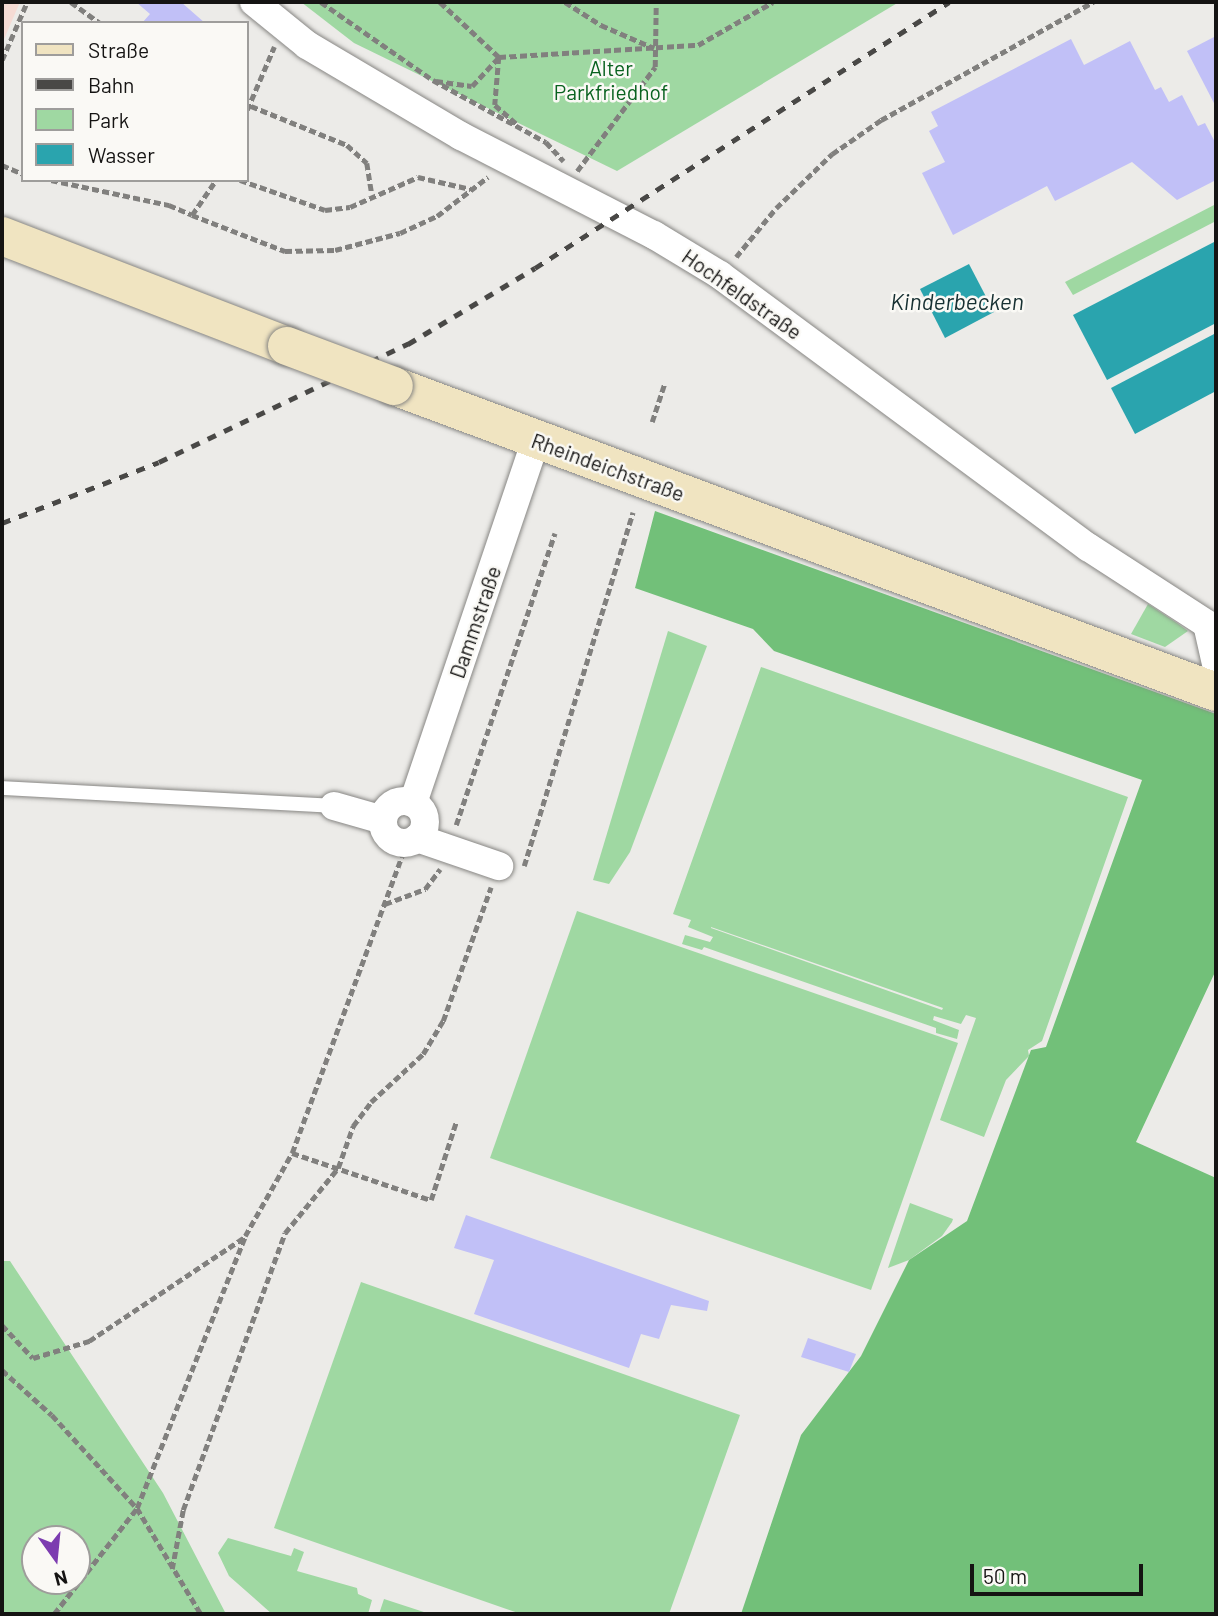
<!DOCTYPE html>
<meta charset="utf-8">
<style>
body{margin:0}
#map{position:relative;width:1218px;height:1616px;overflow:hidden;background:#ecebe8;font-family:Barlow,sans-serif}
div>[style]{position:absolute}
.industrial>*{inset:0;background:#f5dbd4}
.green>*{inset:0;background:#9fd8a2}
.forest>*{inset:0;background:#72c079}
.water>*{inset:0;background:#2aa4ae}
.building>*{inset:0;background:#c1c0f7}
.path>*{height:4.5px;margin-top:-2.25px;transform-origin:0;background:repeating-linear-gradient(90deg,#81807e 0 7px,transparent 0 10.5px)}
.roads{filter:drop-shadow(0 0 2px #878683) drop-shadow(0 0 2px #878683)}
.service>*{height:14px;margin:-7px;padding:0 7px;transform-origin:7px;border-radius:7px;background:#fff}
.minor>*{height:28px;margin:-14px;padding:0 14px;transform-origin:14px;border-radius:14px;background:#fff}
.minor>.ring{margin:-14px;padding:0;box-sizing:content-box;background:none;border:28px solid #fff;border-radius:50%}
.secondary>*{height:38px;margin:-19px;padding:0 19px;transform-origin:19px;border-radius:19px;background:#f0e4c1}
.rail>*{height:5px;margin-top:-2.5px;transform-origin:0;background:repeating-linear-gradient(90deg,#494846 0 9px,transparent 0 18px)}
.bridges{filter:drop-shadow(0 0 2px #878683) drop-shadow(0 0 2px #878683)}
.secondary-bridge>*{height:38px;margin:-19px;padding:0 19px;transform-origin:19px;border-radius:19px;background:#f0e4c1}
span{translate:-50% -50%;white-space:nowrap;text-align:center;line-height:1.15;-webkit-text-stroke:5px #faf9f5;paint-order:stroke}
.park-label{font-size:21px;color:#09621f}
.street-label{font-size:21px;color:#151413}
.water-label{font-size:23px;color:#173032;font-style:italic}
.frame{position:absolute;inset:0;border:4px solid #151413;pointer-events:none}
.legend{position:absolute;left:21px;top:21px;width:228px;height:161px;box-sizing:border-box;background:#faf9f5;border:2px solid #9e9d9b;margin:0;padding:9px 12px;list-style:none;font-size:21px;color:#151413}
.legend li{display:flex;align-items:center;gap:14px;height:35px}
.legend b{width:35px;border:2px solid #9e9d9b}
.north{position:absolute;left:21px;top:1525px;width:70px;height:70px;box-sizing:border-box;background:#faf9f5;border:2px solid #9e9d9b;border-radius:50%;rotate:165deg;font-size:19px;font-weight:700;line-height:28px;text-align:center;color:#151413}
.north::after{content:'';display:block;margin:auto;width:24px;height:32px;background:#7c3cb0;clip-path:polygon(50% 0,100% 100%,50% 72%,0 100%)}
.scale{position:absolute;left:970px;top:1564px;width:173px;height:32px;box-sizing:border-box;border:4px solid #151413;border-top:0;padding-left:9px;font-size:21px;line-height:24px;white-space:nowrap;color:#151413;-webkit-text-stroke:5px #faf9f5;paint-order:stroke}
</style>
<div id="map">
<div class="industrial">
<i style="clip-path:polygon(2px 2px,20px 2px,2px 44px)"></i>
</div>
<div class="green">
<i style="clip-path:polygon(301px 2px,899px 2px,617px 171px,354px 43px)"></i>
<i style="clip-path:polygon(1216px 204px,1216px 221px,1073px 295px,1065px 282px)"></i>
<i style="clip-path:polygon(1148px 604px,1177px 623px,1188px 631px,1165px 647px,1131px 634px)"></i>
<i style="clip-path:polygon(668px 631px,707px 646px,630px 852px,609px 884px,593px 880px)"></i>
<i style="clip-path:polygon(evenodd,761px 667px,1128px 797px,1042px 1041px,1028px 1050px,1029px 1056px,1006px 1080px,984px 1137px,940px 1120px,976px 1018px,966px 1015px,961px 1024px,934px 1016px,933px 1020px,959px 1030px,957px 1039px,936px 1033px,936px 1028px,704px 947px,702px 950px,682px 944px,685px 935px,710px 942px,713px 937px,688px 927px,691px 920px,673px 914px,761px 667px,711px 928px,711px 927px,943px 1008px,942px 1010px,711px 928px)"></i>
<i style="clip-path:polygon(577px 911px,958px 1043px,871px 1290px,490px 1158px)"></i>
<i style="clip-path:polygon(910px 1203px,953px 1219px,952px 1222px,942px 1236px,909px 1260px,888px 1268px)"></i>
<i style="clip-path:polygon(evenodd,2px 1261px,10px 1261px,163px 1493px,226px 1614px,2px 1614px,2px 1261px,77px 1539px,77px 1581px,35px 1581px,35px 1539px,77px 1539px)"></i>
<i style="clip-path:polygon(361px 1282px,740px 1415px,669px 1614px,521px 1614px,274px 1528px)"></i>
<i style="clip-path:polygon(228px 1538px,291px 1556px,294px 1548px,304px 1552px,297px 1571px,357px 1588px,358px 1594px,372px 1600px,368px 1614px,272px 1614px,229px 1576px,218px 1553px)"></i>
<i style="clip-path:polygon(384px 1599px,430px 1614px,379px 1614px)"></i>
</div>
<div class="forest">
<i style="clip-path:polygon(655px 511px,1216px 714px,1216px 970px,1136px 1142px,1216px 1178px,1216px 1614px,741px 1614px,801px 1435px,861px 1356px,909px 1260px,967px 1221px,1031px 1050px,1046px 1047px,1142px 780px,774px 651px,753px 629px,635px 588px)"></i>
</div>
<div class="water">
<i style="clip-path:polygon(1216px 241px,1216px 323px,1107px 380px,1073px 315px)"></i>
<i style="clip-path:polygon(969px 264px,994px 312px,945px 338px,920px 289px)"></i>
<i style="clip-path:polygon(1216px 333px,1216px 391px,1135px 434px,1111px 388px)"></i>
</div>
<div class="building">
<i style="clip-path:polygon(136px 2px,181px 2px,205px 23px,142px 23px,150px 14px)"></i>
<i style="clip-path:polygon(1216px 36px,1216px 107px,1187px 51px)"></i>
<i style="clip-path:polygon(1071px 39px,1084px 65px,1130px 41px,1155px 90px,1161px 87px,1169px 102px,1182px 95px,1198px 126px,1205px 123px,1216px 144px,1216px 180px,1177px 200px,1132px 162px,1055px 201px,1047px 186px,953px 235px,922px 173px,945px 162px,929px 131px,938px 126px,931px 112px)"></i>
<i style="clip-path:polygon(466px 1215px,709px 1301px,707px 1311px,671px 1305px,659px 1339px,641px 1334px,629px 1368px,474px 1314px,494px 1260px,454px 1248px)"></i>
<i style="clip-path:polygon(808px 1338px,856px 1354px,849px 1372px,801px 1357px)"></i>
</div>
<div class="path">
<i style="left:71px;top:2px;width:36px;rotate:36deg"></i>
<i style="left:321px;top:2px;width:136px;rotate:34.9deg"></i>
<i style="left:433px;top:80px;width:129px;rotate:28.8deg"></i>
<i style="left:546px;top:142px;width:26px;rotate:47deg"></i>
<i style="left:440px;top:2px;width:81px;rotate:43deg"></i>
<i style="left:499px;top:57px;width:199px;rotate:-3.5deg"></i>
<i style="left:698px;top:45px;width:86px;rotate:-29.8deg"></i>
<i style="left:565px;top:2px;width:43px;rotate:32.6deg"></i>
<i style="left:601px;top:25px;width:58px;rotate:23.5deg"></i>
<i style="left:2px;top:60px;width:63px;rotate:-66.7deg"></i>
<i style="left:436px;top:81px;width:36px;rotate:8deg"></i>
<i style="left:472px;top:86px;width:40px;rotate:-47deg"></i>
<i style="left:499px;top:57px;width:48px;rotate:94.8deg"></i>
<i style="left:495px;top:105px;width:28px;rotate:41deg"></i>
<i style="left:251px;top:106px;width:104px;rotate:22.1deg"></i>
<i style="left:347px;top:145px;width:27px;rotate:42deg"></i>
<i style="left:367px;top:163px;width:31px;rotate:81deg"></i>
<i style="left:247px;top:110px;width:69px;rotate:-66.8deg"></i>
<i style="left:2px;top:165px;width:23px;rotate:23deg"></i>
<i style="left:577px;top:171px;width:130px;rotate:-53.1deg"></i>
<i style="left:655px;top:67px;width:65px;rotate:-89.1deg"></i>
<i style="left:51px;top:180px;width:121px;rotate:12deg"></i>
<i style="left:169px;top:205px;width:25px;rotate:23deg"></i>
<i style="left:192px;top:215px;width:42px;rotate:-55.6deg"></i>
<i style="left:240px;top:180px;width:90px;rotate:19.4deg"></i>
<i style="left:325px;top:210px;width:25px;rotate:-7deg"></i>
<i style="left:350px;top:207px;width:74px;rotate:-23.8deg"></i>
<i style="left:418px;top:177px;width:54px;rotate:12.8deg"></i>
<i style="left:192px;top:215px;width:100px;rotate:21.2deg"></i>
<i style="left:285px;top:251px;width:50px;rotate:-1.1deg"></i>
<i style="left:335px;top:250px;width:67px;rotate:-14.7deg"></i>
<i style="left:400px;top:233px;width:41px;rotate:-24.7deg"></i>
<i style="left:437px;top:216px;width:64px;rotate:-37.4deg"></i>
<i style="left:736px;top:257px;width:63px;rotate:-50.8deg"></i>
<i style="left:776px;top:208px;width:78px;rotate:-44deg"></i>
<i style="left:832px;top:154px;width:60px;rotate:-34.8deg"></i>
<i style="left:881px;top:120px;width:243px;rotate:-29.1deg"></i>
<i style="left:652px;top:422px;width:39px;rotate:-72deg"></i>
<i style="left:456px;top:825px;width:308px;rotate:-71.3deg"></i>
<i style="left:524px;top:866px;width:370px;rotate:-72.9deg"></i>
<i style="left:385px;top:904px;width:43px;rotate:-20.6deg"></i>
<i style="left:425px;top:889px;width:25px;rotate:-53deg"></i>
<i style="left:292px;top:1153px;width:147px;rotate:18.7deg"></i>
<i style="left:431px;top:1200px;width:82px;rotate:-72.2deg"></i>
<i style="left:2px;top:1325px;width:45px;rotate:46.8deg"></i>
<i style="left:33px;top:1358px;width:59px;rotate:-16.9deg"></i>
<i style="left:89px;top:1341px;width:187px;rotate:-33.7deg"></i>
<i style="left:2px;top:1370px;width:67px;rotate:42deg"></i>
<i style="left:52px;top:1415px;width:126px;rotate:47.6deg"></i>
<i style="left:137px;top:1508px;width:124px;rotate:58.9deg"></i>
<i style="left:172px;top:1569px;width:60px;rotate:-79.4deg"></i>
<i style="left:183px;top:1510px;width:295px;rotate:-69.8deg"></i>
<i style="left:285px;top:1233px;width:84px;rotate:-50.8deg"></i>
<i style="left:338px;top:1168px;width:45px;rotate:-70.3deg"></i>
<i style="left:353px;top:1126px;width:30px;rotate:-53deg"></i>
<i style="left:371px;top:1102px;width:71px;rotate:-42.7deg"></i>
<i style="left:423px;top:1054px;width:39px;rotate:-59deg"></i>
<i style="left:443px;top:1021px;width:142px;rotate:-70.3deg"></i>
<i style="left:54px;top:1614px;width:135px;rotate:-51.9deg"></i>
<i style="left:137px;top:1508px;width:293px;rotate:-68.3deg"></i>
<i style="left:245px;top:1236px;width:95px;rotate:-60.5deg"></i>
<i style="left:292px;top:1153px;width:317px;rotate:-69.7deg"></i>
</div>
<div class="roads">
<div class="service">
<i style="left:2px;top:788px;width:332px;rotate:3.1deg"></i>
</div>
<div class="minor">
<i style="left:254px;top:2px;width:68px;rotate:39.1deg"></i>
<i style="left:307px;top:45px;width:179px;rotate:30.6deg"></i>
<i style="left:461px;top:136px;width:217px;rotate:27.2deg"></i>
<i style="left:654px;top:235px;width:77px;rotate:31.2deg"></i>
<i style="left:720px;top:275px;width:458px;rotate:36.5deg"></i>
<i style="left:1088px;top:547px;width:142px;rotate:32.9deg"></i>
<i style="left:1207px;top:624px;width:41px;rotate:77.3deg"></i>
<i class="ring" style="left:383px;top:801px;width:14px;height:14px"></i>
<i style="left:413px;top:803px;width:383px;rotate:-71.3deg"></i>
<i style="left:334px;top:806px;width:51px;rotate:15.9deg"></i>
<i style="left:417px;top:838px;width:87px;rotate:18.9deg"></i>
</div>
<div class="secondary">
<i style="left:2px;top:236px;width:305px;rotate:21.1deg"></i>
<i style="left:394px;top:386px;width:877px;rotate:20.42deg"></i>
</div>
</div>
<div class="rail">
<i style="left:2px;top:523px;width:168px;rotate:-21.2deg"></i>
<i style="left:159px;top:462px;width:276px;rotate:-25.4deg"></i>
<i style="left:408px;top:344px;width:148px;rotate:-30.9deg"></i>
<i style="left:535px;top:268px;width:492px;rotate:-32.7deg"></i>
</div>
<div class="bridges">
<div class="secondary-bridge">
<i style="left:287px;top:346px;width:114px;rotate:20.5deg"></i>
</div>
</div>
<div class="park-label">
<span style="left:611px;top:80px">Alter<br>Parkfriedhof</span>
</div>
<div class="street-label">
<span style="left:742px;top:294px;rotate:35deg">Hochfeldstraße</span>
<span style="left:608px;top:467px;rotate:20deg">Rheindeichstraße</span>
<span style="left:475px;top:622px;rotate:-71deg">Dammstraße</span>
</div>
<div class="water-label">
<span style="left:957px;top:301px">Kinderbecken</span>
</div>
<div class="frame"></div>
<ul class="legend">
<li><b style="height:9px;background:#f0e4c1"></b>Straße</li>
<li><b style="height:9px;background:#494846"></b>Bahn</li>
<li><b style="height:19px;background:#9fd8a2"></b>Park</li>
<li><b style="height:19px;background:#2aa4ae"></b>Wasser</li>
</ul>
<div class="north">N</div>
<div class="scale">50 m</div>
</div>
